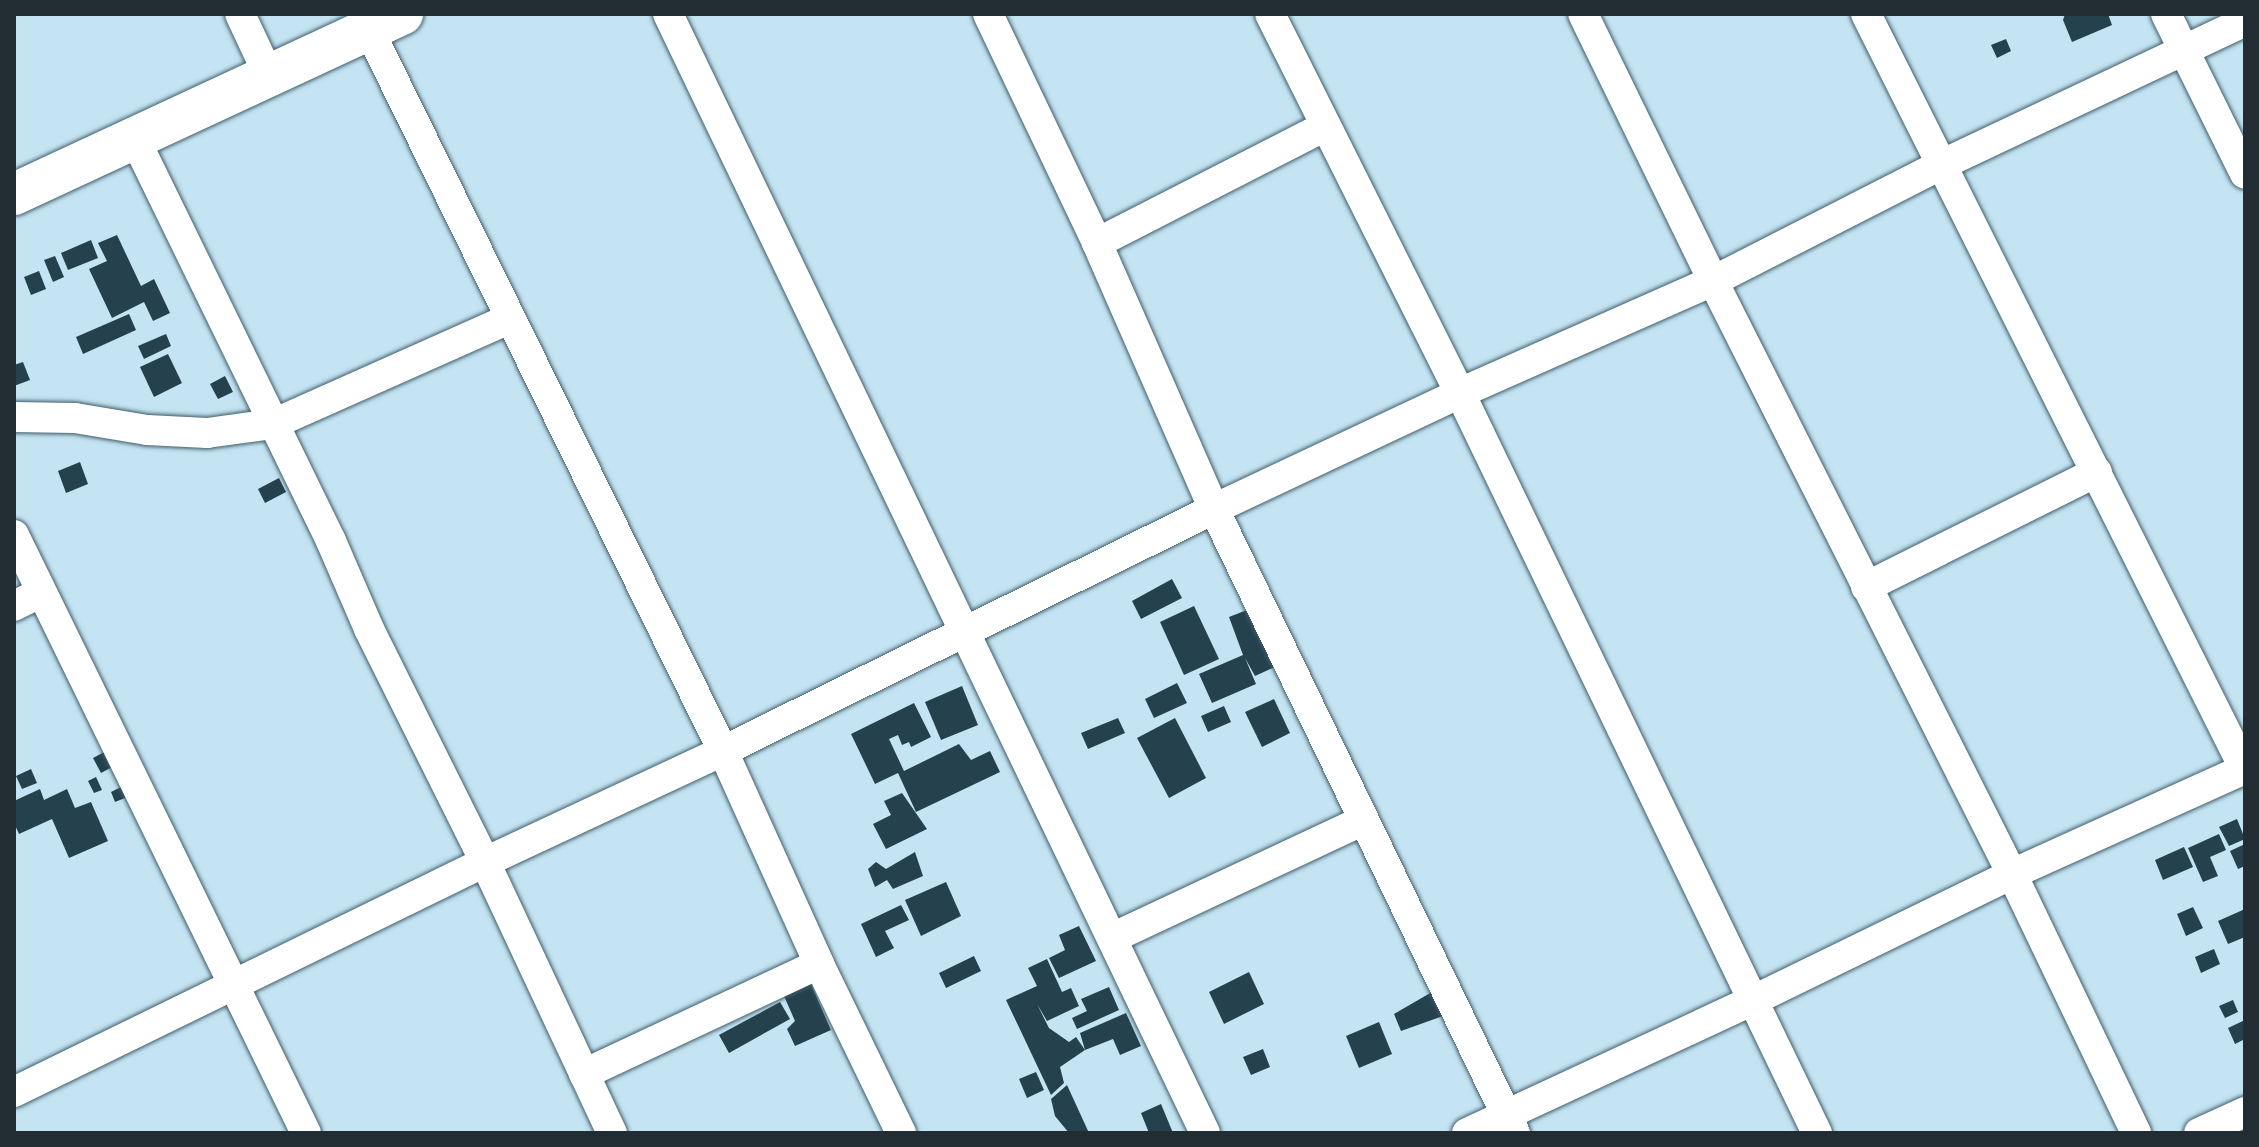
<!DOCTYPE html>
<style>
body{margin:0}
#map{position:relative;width:2259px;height:1147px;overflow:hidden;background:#c4e4f3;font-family:"Fira Sans Condensed",sans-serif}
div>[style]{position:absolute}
.building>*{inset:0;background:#25414e}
.roads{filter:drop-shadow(0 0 2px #405d69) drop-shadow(0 0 2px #405d69)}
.minor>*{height:30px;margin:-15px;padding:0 15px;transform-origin:15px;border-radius:15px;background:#fff}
.secondary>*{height:42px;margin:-21px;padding:0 21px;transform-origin:21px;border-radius:21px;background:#fff}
span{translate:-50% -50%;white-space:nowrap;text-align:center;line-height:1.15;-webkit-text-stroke:8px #d6f0fc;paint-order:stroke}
.frame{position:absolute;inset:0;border:16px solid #212d33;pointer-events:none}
</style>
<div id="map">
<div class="building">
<i style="clip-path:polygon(2065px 14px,2108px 14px,2112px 25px,2072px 42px,2063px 20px)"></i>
<i style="clip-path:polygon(2006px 39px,2011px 51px,1997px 58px,1991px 45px)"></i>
<i style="clip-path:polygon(117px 235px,141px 286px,154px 279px,170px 313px,153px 321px,144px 302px,112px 318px,89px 269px,107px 261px,98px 243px)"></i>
<i style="clip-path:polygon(91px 240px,98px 258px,68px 270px,61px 253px)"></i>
<i style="clip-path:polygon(55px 256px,64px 277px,53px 282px,44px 260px)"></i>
<i style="clip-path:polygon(39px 271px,46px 289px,31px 295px,24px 277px)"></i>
<i style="clip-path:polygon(129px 314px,136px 330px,83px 354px,76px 337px)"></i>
<i style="clip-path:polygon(166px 334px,171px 346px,144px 359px,138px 346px)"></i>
<i style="clip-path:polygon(168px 354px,182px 383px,154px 397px,140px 367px)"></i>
<i style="clip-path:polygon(23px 362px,30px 380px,14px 386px,14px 365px)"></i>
<i style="clip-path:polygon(225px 376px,233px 392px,218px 399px,210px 384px)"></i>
<i style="clip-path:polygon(80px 462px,88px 484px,66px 493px,58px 471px)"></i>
<i style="clip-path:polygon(279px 478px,286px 492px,265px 503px,258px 489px)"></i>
<i style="clip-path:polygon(1172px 579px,1182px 598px,1141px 619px,1132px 601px)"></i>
<i style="clip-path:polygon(1194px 606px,1219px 659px,1184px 675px,1160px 622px)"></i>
<i style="clip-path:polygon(1252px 608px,1277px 666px,1255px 676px,1245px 658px,1256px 684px,1212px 703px,1199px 674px,1243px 655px,1229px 617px)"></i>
<i style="clip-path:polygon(1177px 683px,1187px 703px,1154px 718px,1145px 699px)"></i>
<i style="clip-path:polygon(962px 686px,978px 725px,941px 740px,925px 702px)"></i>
<i style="clip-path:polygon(1274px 699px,1290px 733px,1262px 747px,1245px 712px)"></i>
<i style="clip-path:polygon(914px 703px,931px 737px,911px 747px,909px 742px,902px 745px,898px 735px,889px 739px,904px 771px,959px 744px,971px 760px,990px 751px,1000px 772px,916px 812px,898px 773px,875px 784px,851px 734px)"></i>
<i style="clip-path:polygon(1224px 706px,1231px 722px,1208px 732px,1201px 716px)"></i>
<i style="clip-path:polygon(1118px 718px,1125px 733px,1088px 749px,1081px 733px)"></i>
<i style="clip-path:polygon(1175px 718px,1206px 778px,1169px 798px,1137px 738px)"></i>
<i style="clip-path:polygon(108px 750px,116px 765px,101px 773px,93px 758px)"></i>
<i style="clip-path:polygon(31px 769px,37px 783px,22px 789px,16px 776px)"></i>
<i style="clip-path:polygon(96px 777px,102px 790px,94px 793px,88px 781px)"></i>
<i style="clip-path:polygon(125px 785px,130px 796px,115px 802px,111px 792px)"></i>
<i style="clip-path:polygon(40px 789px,44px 800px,67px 789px,75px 808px,91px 802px,108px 841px,69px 858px,52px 819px,19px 834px,14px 823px,14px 801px)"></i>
<i style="clip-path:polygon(902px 793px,927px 829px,886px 849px,873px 824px,891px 815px,884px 801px)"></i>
<i style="clip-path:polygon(2237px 819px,2245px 839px,2229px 846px,2219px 827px)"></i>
<i style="clip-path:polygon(2219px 834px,2226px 850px,2210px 857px,2218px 876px,2203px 882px,2188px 848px)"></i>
<i style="clip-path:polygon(2245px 844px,2245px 866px,2238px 869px,2230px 851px)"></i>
<i style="clip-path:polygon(2184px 847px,2193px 867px,2163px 880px,2155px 860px)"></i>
<i style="clip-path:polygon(915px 852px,923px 876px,893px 889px,887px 880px,875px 887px,868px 869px,876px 862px,886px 869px)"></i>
<i style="clip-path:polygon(946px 882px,961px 916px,921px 936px,905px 900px)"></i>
<i style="clip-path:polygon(901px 905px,909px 920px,885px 931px,894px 948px,876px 957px,861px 924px)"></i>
<i style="clip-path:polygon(2193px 907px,2203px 928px,2186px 936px,2177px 914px)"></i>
<i style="clip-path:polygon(2245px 909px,2245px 937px,2228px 944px,2218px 921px)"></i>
<i style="clip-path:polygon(1079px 926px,1096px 961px,1059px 978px,1049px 958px,1065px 950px,1059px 935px)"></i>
<i style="clip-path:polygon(2214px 949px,2220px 964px,2201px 973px,2195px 957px)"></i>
<i style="clip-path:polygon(974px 956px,981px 971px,946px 988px,939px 973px)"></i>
<i style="clip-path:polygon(1047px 959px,1062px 992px,1071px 988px,1079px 1006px,1047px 1021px,1037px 1004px,1049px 1028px,1069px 1042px,1076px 1037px,1085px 1050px,1060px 1067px,1064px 1083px,1051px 1095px,1006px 1000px,1037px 986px,1028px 968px)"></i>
<i style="clip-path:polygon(1249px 972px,1264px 1004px,1224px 1024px,1209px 992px)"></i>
<i style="clip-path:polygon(811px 984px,831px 1030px,795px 1046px,787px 1029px,795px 1021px,784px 996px)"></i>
<i style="clip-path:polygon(1109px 987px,1119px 1010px,1077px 1029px,1072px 1018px,1087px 1011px,1081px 999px)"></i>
<i style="clip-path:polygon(1432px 992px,1443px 1016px,1401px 1031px,1394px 1014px)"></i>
<i style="clip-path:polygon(2233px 1000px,2238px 1012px,2225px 1018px,2219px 1006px)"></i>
<i style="clip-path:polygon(780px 1002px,790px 1019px,729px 1053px,719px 1035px)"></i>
<i style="clip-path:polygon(1126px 1013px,1141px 1046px,1120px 1055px,1113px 1039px,1085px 1050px,1080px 1033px)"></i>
<i style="clip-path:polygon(2245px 1020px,2245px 1039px,2235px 1044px,2228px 1028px)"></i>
<i style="clip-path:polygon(1379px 1022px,1392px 1054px,1359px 1068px,1346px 1036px)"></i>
<i style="clip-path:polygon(1263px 1049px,1270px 1067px,1251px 1075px,1243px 1057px)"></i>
<i style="clip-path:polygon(1036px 1072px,1044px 1090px,1027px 1098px,1019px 1079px)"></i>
<i style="clip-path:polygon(1067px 1085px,1089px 1133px,1069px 1133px,1055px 1116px,1051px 1099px)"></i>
<i style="clip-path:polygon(1161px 1104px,1173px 1133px,1149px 1133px,1141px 1113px)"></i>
</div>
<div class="roads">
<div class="minor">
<i style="left:240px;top:14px;width:68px;rotate:64.9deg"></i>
<i style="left:668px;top:14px;width:1241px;rotate:64.36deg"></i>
<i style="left:988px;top:14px;width:254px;rotate:64.5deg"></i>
<i style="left:1097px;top:243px;width:291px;rotate:66.3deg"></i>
<i style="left:1214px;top:509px;width:693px;rotate:64.25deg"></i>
<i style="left:1270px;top:14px;width:424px;rotate:63.4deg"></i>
<i style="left:1460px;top:393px;width:822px;rotate:64.25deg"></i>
<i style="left:1583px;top:14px;width:297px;rotate:64deg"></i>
<i style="left:1713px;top:281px;width:664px;rotate:63.24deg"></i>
<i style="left:2012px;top:874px;width:287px;rotate:64.4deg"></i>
<i style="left:1866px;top:14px;width:846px;rotate:63.37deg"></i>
<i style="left:2166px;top:14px;width:178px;rotate:63.7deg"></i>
<i style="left:369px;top:30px;width:803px;rotate:63.85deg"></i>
<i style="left:723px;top:751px;width:234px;rotate:65.7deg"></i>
<i style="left:819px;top:964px;width:188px;rotate:64.1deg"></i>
<i style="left:135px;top:139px;width:447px;rotate:64deg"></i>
<i style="left:331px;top:541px;width:96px;rotate:66.6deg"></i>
<i style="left:369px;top:629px;width:260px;rotate:63.5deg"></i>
<i style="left:485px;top:862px;width:299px;rotate:64.9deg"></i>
<i style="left:1097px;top:243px;width:255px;rotate:-27.1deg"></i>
<i style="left:14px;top:417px;width:61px;rotate:0.9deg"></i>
<i style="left:75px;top:418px;width:73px;rotate:9.5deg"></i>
<i style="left:147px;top:430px;width:60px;rotate:2.9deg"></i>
<i style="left:207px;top:433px;width:67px;rotate:-7.8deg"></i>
<i style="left:273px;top:424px;width:258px;rotate:-24deg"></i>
<i style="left:14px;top:535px;width:665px;rotate:63.97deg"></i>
<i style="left:1866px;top:587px;width:258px;rotate:-26.5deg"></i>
<i style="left:14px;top:606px;width:29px;rotate:-27deg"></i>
<i style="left:1112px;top:938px;width:278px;rotate:-25.1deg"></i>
<i style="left:584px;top:1074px;width:259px;rotate:-25.1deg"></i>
<i style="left:14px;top:1092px;width:524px;rotate:-26.03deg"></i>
<i style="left:485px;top:862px;width:263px;rotate:-25deg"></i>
<i style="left:723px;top:751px;width:547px;rotate:-26.24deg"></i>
<i style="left:1214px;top:509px;width:272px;rotate:-25.2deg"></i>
<i style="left:1460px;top:393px;width:277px;rotate:-23.9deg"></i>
<i style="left:1713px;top:281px;width:256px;rotate:-27deg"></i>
<i style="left:1941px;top:165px;width:336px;rotate:-25.3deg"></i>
<i style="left:1467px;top:1133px;width:316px;rotate:-24.9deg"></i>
<i style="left:1754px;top:1000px;width:287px;rotate:-26deg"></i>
<i style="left:2012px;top:874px;width:256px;rotate:-24.3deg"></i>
<i style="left:2199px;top:1133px;width:51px;rotate:-24.5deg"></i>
</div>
<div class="secondary">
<i style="left:14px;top:194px;width:428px;rotate:-24.9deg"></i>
</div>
</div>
<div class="frame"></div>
</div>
